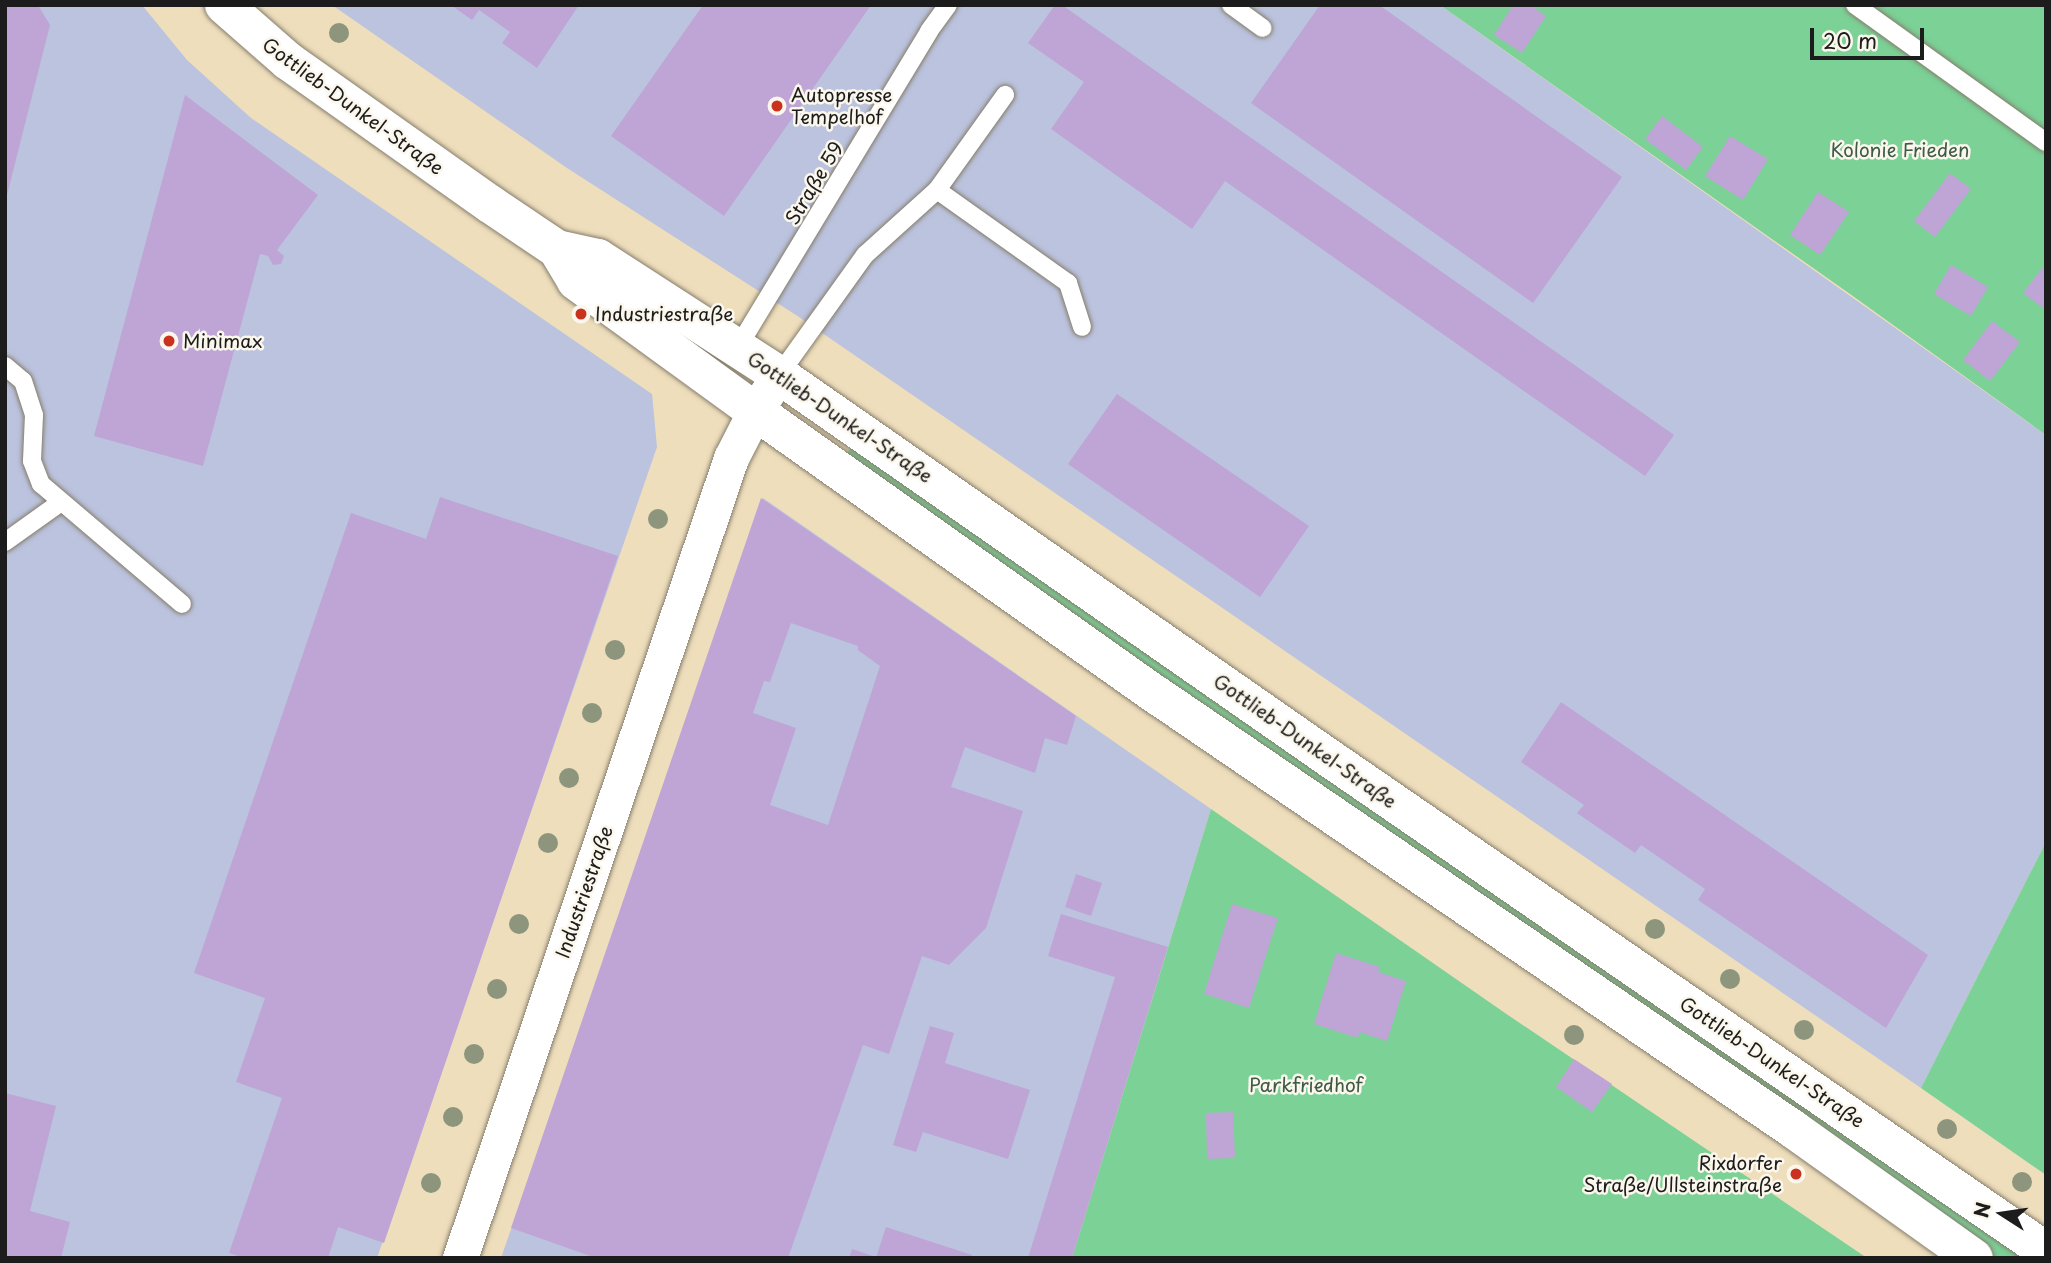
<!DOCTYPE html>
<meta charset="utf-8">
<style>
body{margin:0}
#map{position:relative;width:2051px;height:1263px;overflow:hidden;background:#eedebc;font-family:"Playpen Sans",sans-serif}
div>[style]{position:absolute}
.industrial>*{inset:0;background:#bbc3de}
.green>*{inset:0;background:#7bd196}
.building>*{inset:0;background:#bea5d6}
.roads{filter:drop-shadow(0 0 2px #857d6c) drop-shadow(0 0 2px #857d6c)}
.service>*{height:18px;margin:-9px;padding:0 9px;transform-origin:9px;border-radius:9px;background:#fff}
.minor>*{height:35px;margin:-17.5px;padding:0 17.5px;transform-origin:17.5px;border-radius:17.5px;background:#fff}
.tertiary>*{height:38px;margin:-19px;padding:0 19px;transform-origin:19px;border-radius:19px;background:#fff}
.trees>*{width:20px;height:20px;margin:-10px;border-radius:50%;background:#8d967c}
.dots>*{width:19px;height:19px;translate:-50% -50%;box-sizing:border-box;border:4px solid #fbf7ec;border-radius:50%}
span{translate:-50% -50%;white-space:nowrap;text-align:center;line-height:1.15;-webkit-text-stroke:5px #fbf7ec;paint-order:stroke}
.poi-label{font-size:19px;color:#1c1c1c}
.left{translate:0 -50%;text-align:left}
.right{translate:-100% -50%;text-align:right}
.street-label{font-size:19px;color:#1c1c1c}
.park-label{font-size:19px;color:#3d5b47}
.frame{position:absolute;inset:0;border:7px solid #1c1c1c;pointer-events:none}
.north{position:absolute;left:1967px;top:1179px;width:70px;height:70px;-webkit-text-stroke:5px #fbf7ec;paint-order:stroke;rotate:282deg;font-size:19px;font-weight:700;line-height:28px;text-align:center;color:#1c1c1c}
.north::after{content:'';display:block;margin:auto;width:24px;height:32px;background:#1c1c1c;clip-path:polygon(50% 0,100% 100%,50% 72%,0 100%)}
.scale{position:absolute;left:1810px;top:28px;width:114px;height:32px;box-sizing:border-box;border:4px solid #1c1c1c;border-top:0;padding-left:9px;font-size:21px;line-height:24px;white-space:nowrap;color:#1c1c1c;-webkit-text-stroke:5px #fbf7ec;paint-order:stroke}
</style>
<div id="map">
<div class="industrial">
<i style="clip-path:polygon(5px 5px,142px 5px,187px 60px,251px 118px,652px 394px,657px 447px,377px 1258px,5px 1258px)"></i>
<i style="clip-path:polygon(332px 5px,1440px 5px,2046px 435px,2046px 842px,1921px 1088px,796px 315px,567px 168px)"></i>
<i style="clip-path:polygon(763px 498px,1211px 809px,1072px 1258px,501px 1258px)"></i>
</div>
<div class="green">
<i style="clip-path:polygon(1440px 5px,2046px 5px,2046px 435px,1850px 294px)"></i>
<i style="clip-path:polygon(854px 443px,2036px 1258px,1994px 1258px,844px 458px)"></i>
<i style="clip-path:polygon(1211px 809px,1505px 1013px,1867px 1258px,1072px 1258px)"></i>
<i style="clip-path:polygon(2046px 842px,2046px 1175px,1921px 1088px)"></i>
</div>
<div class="building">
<i style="clip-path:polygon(5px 5px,38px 5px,50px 25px,6px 199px)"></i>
<i style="clip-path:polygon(451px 5px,579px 5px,537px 68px,502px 43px,510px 32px,479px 10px,472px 20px)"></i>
<i style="clip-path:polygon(703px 5px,871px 5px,724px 216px,611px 136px)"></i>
<i style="clip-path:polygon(1055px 5px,1062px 5px,1674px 435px,1645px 476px,1225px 181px,1192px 229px,1051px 129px,1084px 82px,1028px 43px)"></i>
<i style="clip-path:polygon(1320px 5px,1379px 5px,1622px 177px,1533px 303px,1251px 103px)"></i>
<i style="clip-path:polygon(1513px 5px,1530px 5px,1546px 16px,1522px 53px,1494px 35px)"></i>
<i style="clip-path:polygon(185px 95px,318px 195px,277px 250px,284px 256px,281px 264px,273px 265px,268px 256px,260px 254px,203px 466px,94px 436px)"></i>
<i style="clip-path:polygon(1662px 116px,1703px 147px,1686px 170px,1645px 139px)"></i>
<i style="clip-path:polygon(1730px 136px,1768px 159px,1743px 200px,1705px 176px)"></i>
<i style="clip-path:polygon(1950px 173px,1971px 189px,1935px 237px,1914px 221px)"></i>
<i style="clip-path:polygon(1818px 192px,1849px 212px,1820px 255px,1790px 235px)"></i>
<i style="clip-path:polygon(2046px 263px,2046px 304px,2043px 308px,2023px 293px)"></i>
<i style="clip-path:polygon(1951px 265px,1988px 287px,1971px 316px,1934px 294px)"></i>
<i style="clip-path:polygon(1992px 321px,2020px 342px,1990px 381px,1963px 360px)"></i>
<i style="clip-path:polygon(1117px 394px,1309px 526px,1260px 597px,1068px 464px)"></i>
<i style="clip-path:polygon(440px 497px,618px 556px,384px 1243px,338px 1227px,328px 1258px,244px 1258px,229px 1253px,282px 1098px,236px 1082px,265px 998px,194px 973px,351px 513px,426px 539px)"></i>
<i style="clip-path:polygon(evenodd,761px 498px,1076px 716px,1067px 745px,1045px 738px,1035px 773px,965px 747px,951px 787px,1023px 811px,986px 928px,949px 965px,922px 956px,889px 1054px,863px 1045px,788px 1258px,596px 1258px,511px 1228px,761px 498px,791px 623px,858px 646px,858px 650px,880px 666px,828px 825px,770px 805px,796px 728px,753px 713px,764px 681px,770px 682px,791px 623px)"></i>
<i style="clip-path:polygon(1561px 702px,1928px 955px,1886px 1028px,1698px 900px,1705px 889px,1641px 845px,1635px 853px,1577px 813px,1584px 805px,1521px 762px)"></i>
<i style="clip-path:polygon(1076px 874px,1102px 883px,1091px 916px,1065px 907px)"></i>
<i style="clip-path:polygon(1232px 904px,1278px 918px,1249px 1008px,1204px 994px)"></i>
<i style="clip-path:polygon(1061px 914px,1168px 947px,1072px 1258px,1028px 1258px,1115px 977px,1048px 956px)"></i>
<i style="clip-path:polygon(1336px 953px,1380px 967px,1378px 972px,1406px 981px,1387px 1041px,1359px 1032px,1358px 1038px,1314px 1024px)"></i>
<i style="clip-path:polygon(930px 1026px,954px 1033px,945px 1063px,1030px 1090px,1008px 1159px,923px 1132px,916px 1152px,893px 1145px)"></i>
<i style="clip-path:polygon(1574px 1059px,1612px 1084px,1592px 1112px,1556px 1087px)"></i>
<i style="clip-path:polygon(5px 1093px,56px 1106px,30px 1211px,70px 1222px,61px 1258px,5px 1258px)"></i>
<i style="clip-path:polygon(1233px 1112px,1235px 1158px,1207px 1159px,1206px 1113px)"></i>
<i style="clip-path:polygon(886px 1227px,972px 1255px,972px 1258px,876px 1258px)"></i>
<i style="clip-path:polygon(852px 1249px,876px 1257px,876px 1258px,849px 1258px)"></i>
</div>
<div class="roads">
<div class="service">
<i style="left:1231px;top:5px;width:39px;rotate:36deg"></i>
<i style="left:1855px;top:5px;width:235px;rotate:35.7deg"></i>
<i style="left:937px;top:190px;width:161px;rotate:35.4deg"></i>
<i style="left:1068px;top:283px;width:46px;rotate:72.3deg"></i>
<i style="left:738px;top:347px;width:369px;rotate:-58.8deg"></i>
<i style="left:929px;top:31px;width:32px;rotate:-54deg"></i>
<i style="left:5px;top:366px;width:23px;rotate:40deg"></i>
<i style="left:23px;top:381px;width:36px;rotate:72deg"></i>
<i style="left:34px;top:415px;width:46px;rotate:92.5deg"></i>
<i style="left:32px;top:461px;width:25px;rotate:69deg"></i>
<i style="left:41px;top:484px;width:185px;rotate:40.4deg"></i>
<i style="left:779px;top:375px;width:148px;rotate:-54.4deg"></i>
<i style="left:865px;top:255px;width:97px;rotate:-42.1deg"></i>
<i style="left:937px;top:190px;width:117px;rotate:-54.4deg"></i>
<i style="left:5px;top:542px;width:69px;rotate:-35.5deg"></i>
</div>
<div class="minor">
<i style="left:460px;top:1258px;width:845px;rotate:-71.29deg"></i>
<i style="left:731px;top:458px;width:53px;rotate:-62.9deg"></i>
<i style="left:755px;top:411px;width:43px;rotate:-56.3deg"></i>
</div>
<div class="tertiary">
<i style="left:224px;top:5px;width:85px;rotate:41.2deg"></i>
<i style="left:288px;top:61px;width:247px;rotate:35.3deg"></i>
<i style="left:490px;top:204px;width:81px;rotate:33.9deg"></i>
<i style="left:557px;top:249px;width:42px;rotate:12.4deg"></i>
<i style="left:598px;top:258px;width:216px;rotate:32.9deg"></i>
<i style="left:779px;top:375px;width:674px;rotate:34.85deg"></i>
<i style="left:1332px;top:760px;width:867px;rotate:34.52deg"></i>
<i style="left:557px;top:249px;width:37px;rotate:59deg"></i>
<i style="left:576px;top:281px;width:221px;rotate:36deg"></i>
<i style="left:755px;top:411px;width:494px;rotate:35.3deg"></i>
<i style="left:1158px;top:696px;width:769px;rotate:34.29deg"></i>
<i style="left:1793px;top:1129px;width:222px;rotate:35.5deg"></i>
</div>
</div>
<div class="trees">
<i style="left:339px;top:33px"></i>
<i style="left:658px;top:519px"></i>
<i style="left:615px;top:650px"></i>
<i style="left:592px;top:713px"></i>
<i style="left:569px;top:778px"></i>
<i style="left:548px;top:843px"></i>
<i style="left:519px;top:924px"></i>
<i style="left:1655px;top:929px"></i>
<i style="left:1730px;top:979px"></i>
<i style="left:497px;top:989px"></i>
<i style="left:1804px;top:1030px"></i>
<i style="left:1574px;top:1035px"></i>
<i style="left:474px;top:1054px"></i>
<i style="left:453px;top:1117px"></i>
<i style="left:1947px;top:1129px"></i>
<i style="left:2022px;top:1182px"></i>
<i style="left:431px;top:1183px"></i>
</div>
<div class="dots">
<i style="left:777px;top:106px;background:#c8321e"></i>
<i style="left:581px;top:314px;background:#c8321e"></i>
<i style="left:169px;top:341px;background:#c8321e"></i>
<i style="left:1796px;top:1174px;background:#c8321e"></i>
</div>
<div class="poi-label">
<span class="left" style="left:791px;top:106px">Autopresse<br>Tempelhof</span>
<span class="left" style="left:595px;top:314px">Industriestraße</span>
<span class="left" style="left:183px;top:341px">Minimax</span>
<span class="right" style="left:1782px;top:1174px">Rixdorfer<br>Straße/Ullsteinstraße</span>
</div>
<div class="street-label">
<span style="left:353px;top:106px;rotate:36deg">Gottlieb-Dunkel-Straße</span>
<span style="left:814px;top:183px;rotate:-59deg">Straße 59</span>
<span style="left:840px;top:417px;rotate:34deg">Gottlieb-Dunkel-Straße</span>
<span style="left:1305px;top:741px;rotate:35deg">Gottlieb-Dunkel-Straße</span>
<span style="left:584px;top:892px;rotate:-71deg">Industriestraße</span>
<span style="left:1772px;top:1062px;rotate:34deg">Gottlieb-Dunkel-Straße</span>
</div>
<div class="park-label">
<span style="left:1900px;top:150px">Kolonie Frieden</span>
<span style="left:1306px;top:1085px">Parkfriedhof</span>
</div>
<div class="frame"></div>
<div class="north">N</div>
<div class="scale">20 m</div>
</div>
